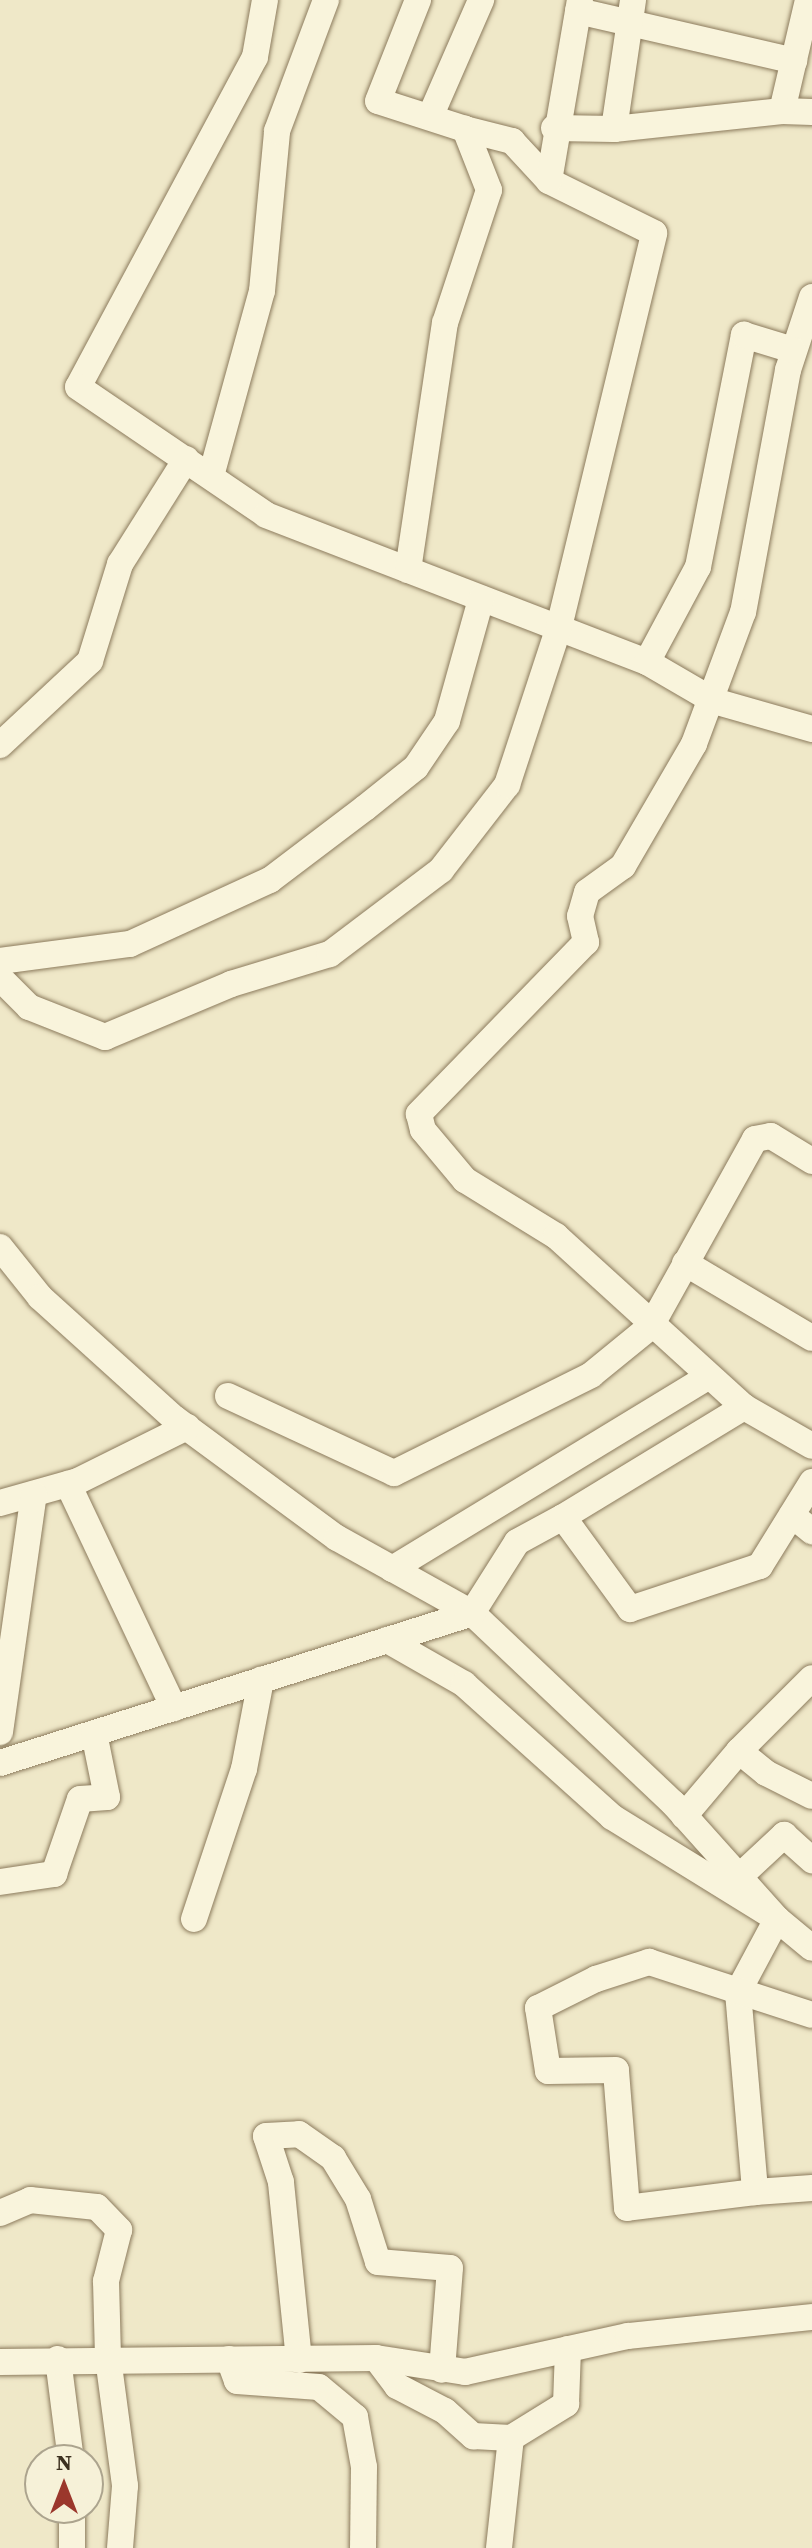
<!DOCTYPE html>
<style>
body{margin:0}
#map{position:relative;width:812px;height:2548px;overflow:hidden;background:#efe8c8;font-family:"Source Serif 4",serif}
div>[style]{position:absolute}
.roads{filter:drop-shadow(0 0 2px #8c7b5d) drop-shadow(0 0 2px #8c7b5d)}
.minor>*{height:26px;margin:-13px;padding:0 13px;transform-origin:13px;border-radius:13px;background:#f9f4dc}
span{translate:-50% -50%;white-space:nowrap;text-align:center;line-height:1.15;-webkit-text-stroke:8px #f6f1d8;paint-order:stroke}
.north{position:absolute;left:24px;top:2444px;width:80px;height:80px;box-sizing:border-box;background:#f6f1d8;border:2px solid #aca48e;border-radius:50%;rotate:0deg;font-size:22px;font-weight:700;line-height:32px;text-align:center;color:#3c3120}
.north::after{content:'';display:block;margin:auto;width:28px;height:36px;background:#9b372c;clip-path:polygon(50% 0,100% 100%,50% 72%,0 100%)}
</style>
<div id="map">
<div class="roads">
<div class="minor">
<i style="left:265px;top:0;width:58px;rotate:100deg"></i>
<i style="left:255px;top:57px;width:374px;rotate:118.2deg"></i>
<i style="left:78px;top:387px;width:227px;rotate:34.2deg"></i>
<i style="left:266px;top:515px;width:408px;rotate:21.1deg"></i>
<i style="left:647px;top:662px;width:78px;rotate:30.2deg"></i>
<i style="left:714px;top:701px;width:102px;rotate:15.9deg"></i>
<i style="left:808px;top:0;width:114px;rotate:103.2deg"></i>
<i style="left:782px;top:111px;width:30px;rotate:2deg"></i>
<i style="left:578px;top:11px;width:222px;rotate:13deg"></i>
<i style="left:430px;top:117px;width:128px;rotate:-66.4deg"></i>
<i style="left:554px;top:128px;width:60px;rotate:1deg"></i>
<i style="left:614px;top:129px;width:169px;rotate:-6.1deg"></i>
<i style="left:465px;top:129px;width:49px;rotate:14.3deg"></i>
<i style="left:512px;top:141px;width:54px;rotate:47.2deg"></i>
<i style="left:614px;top:129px;width:130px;rotate:-81.6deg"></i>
<i style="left:812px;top:297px;width:77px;rotate:108.2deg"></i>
<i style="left:788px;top:370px;width:246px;rotate:100.5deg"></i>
<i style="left:743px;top:612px;width:141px;rotate:110.4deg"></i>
<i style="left:694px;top:744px;width:141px;rotate:120.2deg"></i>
<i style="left:623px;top:866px;width:44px;rotate:144.2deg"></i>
<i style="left:587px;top:892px;width:25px;rotate:106deg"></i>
<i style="left:580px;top:916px;width:27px;rotate:77deg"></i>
<i style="left:586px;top:942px;width:240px;rotate:134.2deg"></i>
<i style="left:419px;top:1114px;width:16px;rotate:76deg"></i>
<i style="left:423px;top:1130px;width:65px;rotate:50deg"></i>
<i style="left:465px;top:1180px;width:107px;rotate:31.6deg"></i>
<i style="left:556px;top:1236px;width:254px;rotate:42.3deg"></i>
<i style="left:744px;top:1407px;width:78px;rotate:29.8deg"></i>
<i style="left:211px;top:476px;width:192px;rotate:-74.6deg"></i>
<i style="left:262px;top:291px;width:161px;rotate:-84.6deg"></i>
<i style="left:277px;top:131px;width:140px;rotate:-69.5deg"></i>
<i style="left:408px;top:570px;width:250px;rotate:-81.5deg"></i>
<i style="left:445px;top:323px;width:140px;rotate:-71.7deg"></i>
<i style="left:489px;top:190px;width:66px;rotate:-111.5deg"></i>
<i style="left:465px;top:129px;width:91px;rotate:-162.2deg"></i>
<i style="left:378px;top:101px;width:109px;rotate:-68.4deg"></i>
<i style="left:647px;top:662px;width:108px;rotate:-61.8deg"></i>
<i style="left:698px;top:567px;width:237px;rotate:-78.8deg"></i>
<i style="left:744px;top:335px;width:51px;rotate:17deg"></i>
<i style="left:0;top:745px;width:123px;rotate:-43deg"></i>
<i style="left:90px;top:661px;width:102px;rotate:-72.8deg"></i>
<i style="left:120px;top:564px;width:124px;rotate:-57.8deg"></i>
<i style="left:0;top:961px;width:131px;rotate:-7.5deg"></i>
<i style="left:130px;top:944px;width:154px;rotate:-24.6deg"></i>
<i style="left:270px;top:880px;width:119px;rotate:-37.2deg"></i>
<i style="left:365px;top:808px;width:65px;rotate:-38.8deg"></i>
<i style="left:416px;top:767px;width:55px;rotate:-56deg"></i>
<i style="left:447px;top:721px;width:127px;rotate:-74.4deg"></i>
<i style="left:0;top:978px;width:41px;rotate:45deg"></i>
<i style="left:29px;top:1007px;width:82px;rotate:21.5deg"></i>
<i style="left:105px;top:1037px;width:137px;rotate:-22.8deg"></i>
<i style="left:231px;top:984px;width:103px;rotate:-16.9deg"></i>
<i style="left:330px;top:954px;width:139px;rotate:-37.1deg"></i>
<i style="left:441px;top:870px;width:108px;rotate:-52.2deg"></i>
<i style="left:507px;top:785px;width:166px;rotate:-71.8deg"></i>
<i style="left:559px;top:627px;width:405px;rotate:-76.4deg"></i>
<i style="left:654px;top:233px;width:117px;rotate:-153.7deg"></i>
<i style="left:549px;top:181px;width:184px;rotate:-80.3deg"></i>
<i style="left:0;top:1247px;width:64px;rotate:51.3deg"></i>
<i style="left:40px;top:1297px;width:181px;rotate:42.1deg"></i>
<i style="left:174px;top:1418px;width:202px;rotate:36.4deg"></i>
<i style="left:337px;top:1538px;width:154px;rotate:29.1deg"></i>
<i style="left:472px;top:1613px;width:277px;rotate:43.4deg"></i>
<i style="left:673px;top:1803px;width:156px;rotate:48.1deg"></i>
<i style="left:777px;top:1919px;width:45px;rotate:39.6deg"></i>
<i style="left:685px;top:1263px;width:147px;rotate:30.6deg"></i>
<i style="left:228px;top:1396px;width:183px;rotate:24.9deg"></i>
<i style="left:394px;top:1473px;width:220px;rotate:-26.4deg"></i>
<i style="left:591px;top:1375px;width:77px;rotate:-39.2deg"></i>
<i style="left:651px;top:1326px;width:214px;rotate:-60.9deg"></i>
<i style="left:755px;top:1139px;width:16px;rotate:-11deg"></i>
<i style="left:771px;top:1136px;width:48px;rotate:31.4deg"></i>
<i style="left:68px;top:1484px;width:248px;rotate:64.7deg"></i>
<i style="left:0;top:1503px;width:81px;rotate:-15.8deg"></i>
<i style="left:78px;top:1481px;width:122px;rotate:-26.4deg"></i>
<i style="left:792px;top:1515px;width:26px;rotate:39deg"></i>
<i style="left:563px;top:1517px;width:212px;rotate:-31.3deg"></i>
<i style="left:392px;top:1569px;width:371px;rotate:-31.3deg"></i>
<i style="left:387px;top:1640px;width:89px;rotate:29.7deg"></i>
<i style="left:464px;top:1684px;width:199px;rotate:41.9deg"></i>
<i style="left:612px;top:1817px;width:194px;rotate:31.7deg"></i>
<i style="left:777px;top:1919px;width:83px;rotate:118.1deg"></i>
<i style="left:738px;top:1992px;width:201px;rotate:85.1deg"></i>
<i style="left:755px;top:2192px;width:57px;rotate:-4deg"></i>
<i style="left:0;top:1732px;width:240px;rotate:-81.9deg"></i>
<i style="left:739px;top:1751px;width:103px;rotate:-45deg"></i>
<i style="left:0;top:1763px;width:495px;rotate:-17.6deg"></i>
<i style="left:472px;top:1613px;width:84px;rotate:-57.6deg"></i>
<i style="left:517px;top:1542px;width:52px;rotate:-28.5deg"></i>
<i style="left:563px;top:1517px;width:114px;rotate:53.9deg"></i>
<i style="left:630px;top:1609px;width:137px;rotate:-18.3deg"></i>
<i style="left:760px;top:1566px;width:99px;rotate:-58.2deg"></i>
<i style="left:684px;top:1816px;width:85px;rotate:-49.8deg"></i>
<i style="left:739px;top:1751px;width:35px;rotate:39deg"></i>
<i style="left:766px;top:1773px;width:51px;rotate:26.6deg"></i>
<i style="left:739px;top:1877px;width:62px;rotate:-43deg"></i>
<i style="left:784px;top:1835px;width:38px;rotate:42deg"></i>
<i style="left:0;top:1882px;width:55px;rotate:-8.4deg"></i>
<i style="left:54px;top:1874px;width:79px;rotate:-70.9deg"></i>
<i style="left:80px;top:1799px;width:27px;rotate:-4deg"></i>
<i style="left:107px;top:1797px;width:65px;rotate:-101.5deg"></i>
<i style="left:194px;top:1919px;width:158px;rotate:-71.6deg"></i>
<i style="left:244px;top:1769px;width:91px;rotate:-79.2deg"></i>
<i style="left:755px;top:2192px;width:129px;rotate:172.9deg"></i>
<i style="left:627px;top:2208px;width:138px;rotate:-94.6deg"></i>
<i style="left:616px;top:2070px;width:68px;rotate:179.2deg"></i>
<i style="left:548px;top:2071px;width:64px;rotate:-99deg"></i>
<i style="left:538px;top:2008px;width:65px;rotate:-26.6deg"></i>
<i style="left:596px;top:1979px;width:56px;rotate:-17.8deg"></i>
<i style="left:649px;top:1962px;width:171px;rotate:18deg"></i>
<i style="left:0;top:2213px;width:33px;rotate:-23deg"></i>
<i style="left:30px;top:2200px;width:67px;rotate:6deg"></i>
<i style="left:97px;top:2207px;width:32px;rotate:46deg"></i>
<i style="left:119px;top:2230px;width:53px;rotate:104.3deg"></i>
<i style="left:106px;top:2281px;width:77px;rotate:88.5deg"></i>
<i style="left:108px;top:2358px;width:129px;rotate:82.4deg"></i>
<i style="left:125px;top:2486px;width:62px;rotate:94.6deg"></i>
<i style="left:376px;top:2358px;width:35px;rotate:53deg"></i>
<i style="left:397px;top:2386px;width:54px;rotate:27.5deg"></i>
<i style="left:445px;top:2411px;width:38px;rotate:42deg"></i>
<i style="left:473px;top:2436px;width:38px;rotate:3deg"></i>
<i style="left:58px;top:2359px;width:102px;rotate:82.7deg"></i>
<i style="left:229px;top:2359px;width:23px;rotate:70deg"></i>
<i style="left:237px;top:2381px;width:82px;rotate:4.2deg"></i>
<i style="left:319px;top:2387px;width:47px;rotate:39.8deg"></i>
<i style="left:355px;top:2417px;width:51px;rotate:79.8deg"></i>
<i style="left:364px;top:2467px;width:81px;rotate:90.7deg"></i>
<i style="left:299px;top:2360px;width:179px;rotate:-95.8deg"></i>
<i style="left:281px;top:2182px;width:48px;rotate:-108.1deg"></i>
<i style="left:266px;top:2136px;width:33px;rotate:-3deg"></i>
<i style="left:299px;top:2134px;width:42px;rotate:35.2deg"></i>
<i style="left:333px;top:2158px;width:48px;rotate:58.6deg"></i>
<i style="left:358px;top:2199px;width:66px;rotate:72.4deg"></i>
<i style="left:378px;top:2262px;width:72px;rotate:4.8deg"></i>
<i style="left:450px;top:2268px;width:102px;rotate:94.5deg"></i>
<i style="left:0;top:2362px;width:376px;rotate:-0.6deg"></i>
<i style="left:376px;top:2358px;width:90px;rotate:8.9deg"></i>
<i style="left:465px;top:2372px;width:167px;rotate:-12.5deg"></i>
<i style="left:628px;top:2336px;width:185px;rotate:-5.9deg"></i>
<i style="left:72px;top:2548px;width:40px;rotate:-90deg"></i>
<i style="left:499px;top:2548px;width:111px;rotate:-83.8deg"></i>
<i style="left:511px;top:2438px;width:65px;rotate:-31.7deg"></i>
<i style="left:566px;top:2404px;width:55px;rotate:-87.9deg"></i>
</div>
</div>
<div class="north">N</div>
</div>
